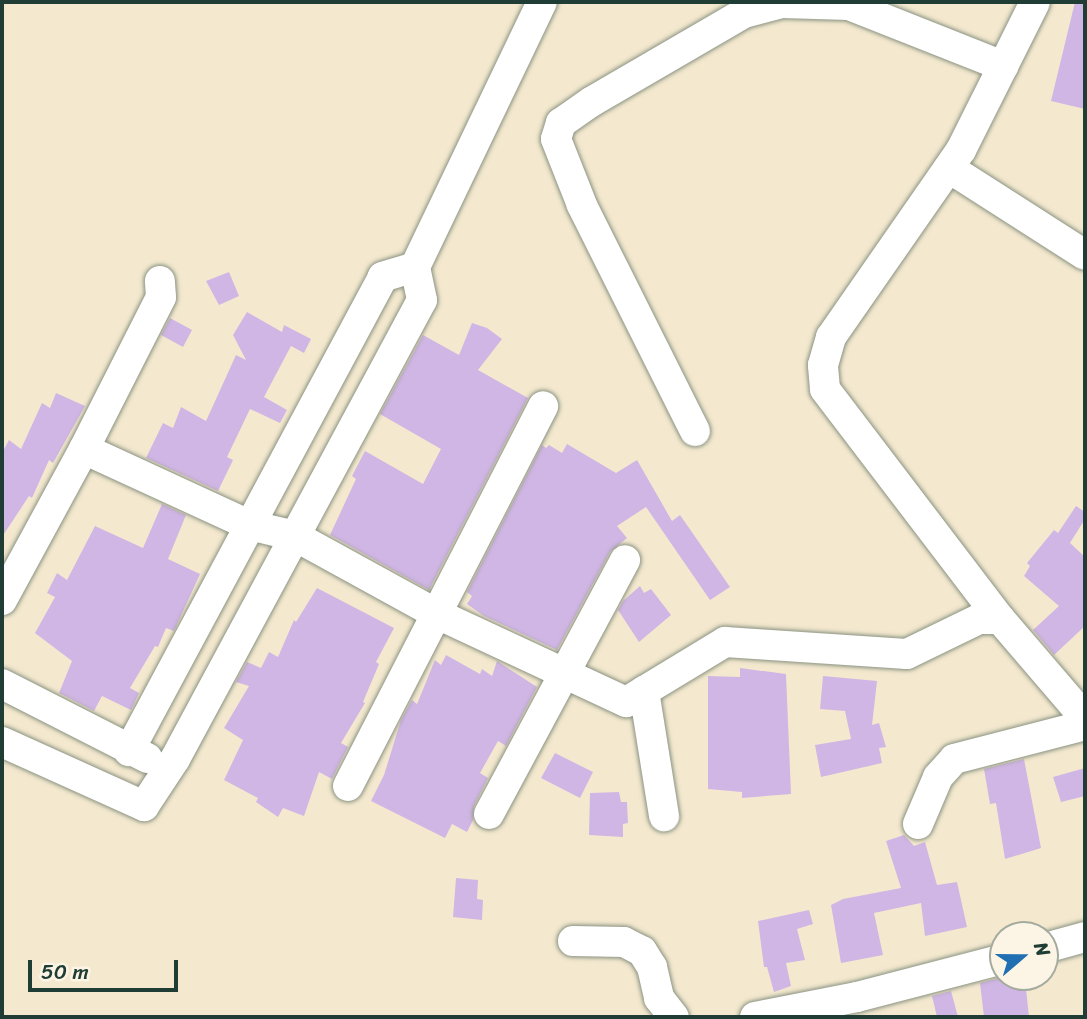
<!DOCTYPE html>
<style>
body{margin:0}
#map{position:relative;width:1087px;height:1019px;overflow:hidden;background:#f4e9cf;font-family:Sriracha,sans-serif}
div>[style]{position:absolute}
.building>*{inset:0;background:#d0b6e4}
.roads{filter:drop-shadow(0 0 2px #8a9382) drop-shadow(0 0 2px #8a9382)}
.minor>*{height:30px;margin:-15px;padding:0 15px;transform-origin:15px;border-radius:15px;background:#fff}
span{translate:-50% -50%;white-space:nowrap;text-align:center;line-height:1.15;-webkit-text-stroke:5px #fcf5e5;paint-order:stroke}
.frame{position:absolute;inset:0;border:4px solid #1f3d34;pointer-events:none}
.north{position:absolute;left:989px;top:921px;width:70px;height:70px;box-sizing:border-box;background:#fcf5e5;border:2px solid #a4ab9e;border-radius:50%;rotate:70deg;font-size:19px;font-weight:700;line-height:28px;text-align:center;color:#1f3d34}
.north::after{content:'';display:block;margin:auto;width:24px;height:32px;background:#1f6fb2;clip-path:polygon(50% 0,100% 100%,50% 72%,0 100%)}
.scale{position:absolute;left:28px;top:960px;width:150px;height:32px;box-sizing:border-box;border:4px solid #1f3d34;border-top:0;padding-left:9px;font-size:21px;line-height:24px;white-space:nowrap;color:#1f3d34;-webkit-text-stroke:5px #fcf5e5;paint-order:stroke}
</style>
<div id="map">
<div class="building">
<i style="clip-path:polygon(1075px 2px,1085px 2px,1085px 109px,1051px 101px)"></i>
<i style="clip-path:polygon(229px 272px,239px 296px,219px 305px,206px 281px)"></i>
<i style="clip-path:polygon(247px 312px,282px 332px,284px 325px,311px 339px,304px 353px,291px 346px,264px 397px,287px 410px,280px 423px,250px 409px,227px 457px,233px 460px,218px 491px,146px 458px,163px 423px,173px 428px,181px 407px,206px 421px,236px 355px,246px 360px,233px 335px)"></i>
<i style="clip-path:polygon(170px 318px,192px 330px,183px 347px,161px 335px)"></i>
<i style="clip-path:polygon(472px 323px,487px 328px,502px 339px,478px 370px,528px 398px,429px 590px,330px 535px,356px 479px,352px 476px,365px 451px,423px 484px,441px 449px,380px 414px,423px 335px,459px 355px)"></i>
<i style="clip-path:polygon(56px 393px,85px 406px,53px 463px,49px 460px,32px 498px,29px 496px,2px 537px,2px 453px,9px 440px,21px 449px,42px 403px,50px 408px)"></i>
<i style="clip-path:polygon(567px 444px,616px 473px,637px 460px,672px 521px,680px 515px,730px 587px,710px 600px,646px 507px,617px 526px,627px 538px,610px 552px,557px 650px,484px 616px,467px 604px,472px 596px,467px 592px,542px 445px,546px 448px,549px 445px,562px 453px)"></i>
<i style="clip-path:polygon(162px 504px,186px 515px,168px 559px,200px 574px,174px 631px,166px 628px,158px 647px,155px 646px,130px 688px,139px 693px,131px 710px,102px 696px,94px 711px,59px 693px,72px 661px,35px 633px,55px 597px,47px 593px,57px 573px,67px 580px,95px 526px,143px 548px)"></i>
<i style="clip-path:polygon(1076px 506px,1085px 512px,1085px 519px,1070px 543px,1085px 557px,1085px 626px,1054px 655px,1033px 630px,1059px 606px,1024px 576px,1030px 566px,1027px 563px,1054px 530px,1058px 533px)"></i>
<i style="clip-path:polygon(640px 586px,644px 593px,651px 589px,671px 615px,639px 642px,618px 610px,623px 601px)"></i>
<i style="clip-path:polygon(317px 588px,394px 628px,376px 662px,379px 664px,363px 702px,365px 703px,341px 743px,348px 747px,332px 779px,319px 772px,304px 816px,283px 808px,278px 817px,256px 802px,258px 798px,224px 780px,243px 740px,224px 728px,249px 686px,236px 682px,247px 662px,261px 668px,269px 652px,278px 657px,294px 620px,296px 622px)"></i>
<i style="clip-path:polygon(446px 655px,480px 674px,482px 669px,492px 676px,497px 661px,537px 687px,506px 746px,498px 741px,480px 773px,488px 778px,474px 806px,473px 820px,467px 832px,452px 824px,445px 838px,371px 801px,384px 775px,401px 720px,412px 700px,417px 704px,435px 660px,441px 665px)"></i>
<i style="clip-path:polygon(740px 668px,786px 674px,791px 794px,742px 798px,742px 792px,708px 789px,708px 676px,740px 677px)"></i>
<i style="clip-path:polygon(823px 676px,877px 681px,872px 725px,879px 723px,886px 747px,879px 748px,882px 763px,821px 777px,815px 745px,851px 739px,845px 711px,820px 709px)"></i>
<i style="clip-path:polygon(555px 753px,593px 772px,580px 798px,541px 778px)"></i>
<i style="clip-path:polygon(1024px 759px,1041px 848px,1005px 859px,996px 803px,990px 804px,984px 769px)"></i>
<i style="clip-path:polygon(1085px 768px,1085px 796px,1061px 802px,1053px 777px)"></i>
<i style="clip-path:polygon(619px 792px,621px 802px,627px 802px,628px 823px,623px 824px,623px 837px,589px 835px,590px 793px)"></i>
<i style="clip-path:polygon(904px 835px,914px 846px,925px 842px,937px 885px,957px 882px,967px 927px,925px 936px,921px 903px,874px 913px,883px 955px,841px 963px,831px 905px,843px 899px,901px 888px,886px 841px)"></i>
<i style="clip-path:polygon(456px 878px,478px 880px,477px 899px,483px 900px,482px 920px,453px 917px)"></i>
<i style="clip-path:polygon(809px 910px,813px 924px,797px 929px,805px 960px,786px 963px,791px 986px,774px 992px,767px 967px,764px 967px,758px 921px)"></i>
<i style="clip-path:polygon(999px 978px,1000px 981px,1025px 979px,1029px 1017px,984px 1017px,980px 983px)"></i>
<i style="clip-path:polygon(951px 991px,958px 1017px,937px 1017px,932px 996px)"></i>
</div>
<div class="roads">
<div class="minor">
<i style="left:949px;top:168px;width:161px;rotate:32.6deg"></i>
<i style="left:415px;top:267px;width:294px;rotate:-64.4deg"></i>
<i style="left:695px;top:431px;width:253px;rotate:-116.6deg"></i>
<i style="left:582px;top:205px;width:71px;rotate:-111.5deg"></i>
<i style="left:556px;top:139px;width:17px;rotate:-73deg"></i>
<i style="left:561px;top:123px;width:37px;rotate:-35deg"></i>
<i style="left:591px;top:102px;width:177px;rotate:-30.2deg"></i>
<i style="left:744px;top:13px;width:39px;rotate:-15deg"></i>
<i style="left:782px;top:3px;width:67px;rotate:1.7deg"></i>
<i style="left:849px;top:5px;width:166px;rotate:21.6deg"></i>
<i style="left:84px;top:449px;width:170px;rotate:-63.1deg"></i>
<i style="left:161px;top:297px;width:16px;rotate:-94deg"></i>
<i style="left:2px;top:600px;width:172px;rotate:-61.5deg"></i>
<i style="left:84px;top:449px;width:182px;rotate:24.7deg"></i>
<i style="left:249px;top:525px;width:47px;rotate:13.4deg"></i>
<i style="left:295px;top:536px;width:160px;rotate:28.8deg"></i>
<i style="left:435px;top:613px;width:211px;rotate:25deg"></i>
<i style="left:626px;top:702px;width:116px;rotate:-31.2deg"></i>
<i style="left:725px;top:642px;width:182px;rotate:3.8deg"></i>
<i style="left:907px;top:654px;width:80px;rotate:-25.9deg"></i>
<i style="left:979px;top:619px;width:21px"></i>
<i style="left:1000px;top:619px;width:130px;rotate:49.4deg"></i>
<i style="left:1000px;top:619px;width:289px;rotate:-127.3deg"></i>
<i style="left:825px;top:389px;width:24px;rotate:-95deg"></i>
<i style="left:823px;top:365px;width:29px;rotate:-74deg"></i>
<i style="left:831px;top:337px;width:228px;rotate:-55.2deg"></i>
<i style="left:961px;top:150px;width:165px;rotate:-63.4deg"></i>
<i style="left:2px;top:684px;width:163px;rotate:27deg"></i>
<i style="left:644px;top:691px;width:127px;rotate:80.9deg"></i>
<i style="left:2px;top:742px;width:156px;rotate:24.3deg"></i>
<i style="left:144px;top:806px;width:56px;rotate:-56.6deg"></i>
<i style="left:175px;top:759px;width:521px;rotate:-61.71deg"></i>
<i style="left:422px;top:300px;width:34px;rotate:-102deg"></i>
<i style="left:415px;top:267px;width:34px;rotate:163deg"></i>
<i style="left:383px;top:277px;width:538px;rotate:118.19deg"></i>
<i style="left:348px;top:786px;width:427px;rotate:-62.8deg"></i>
<i style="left:489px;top:814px;width:288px;rotate:-61.8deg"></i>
<i style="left:918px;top:824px;width:51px;rotate:-66.9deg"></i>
<i style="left:938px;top:777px;width:24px;rotate:-48deg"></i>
<i style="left:954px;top:759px;width:135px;rotate:-14.5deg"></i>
<i style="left:573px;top:941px;width:51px;rotate:1.1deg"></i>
<i style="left:624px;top:942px;width:20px;rotate:27deg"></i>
<i style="left:642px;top:951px;width:19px;rotate:58deg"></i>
<i style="left:652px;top:967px;width:32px;rotate:77deg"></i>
<i style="left:659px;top:998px;width:24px;rotate:52deg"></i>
<i style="left:1045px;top:948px;width:41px;rotate:-15.4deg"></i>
<i style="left:755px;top:1017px;width:104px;rotate:-11.1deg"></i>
<i style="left:857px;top:997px;width:151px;rotate:-14.6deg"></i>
</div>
</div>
<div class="frame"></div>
<div class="north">N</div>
<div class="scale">50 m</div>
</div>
